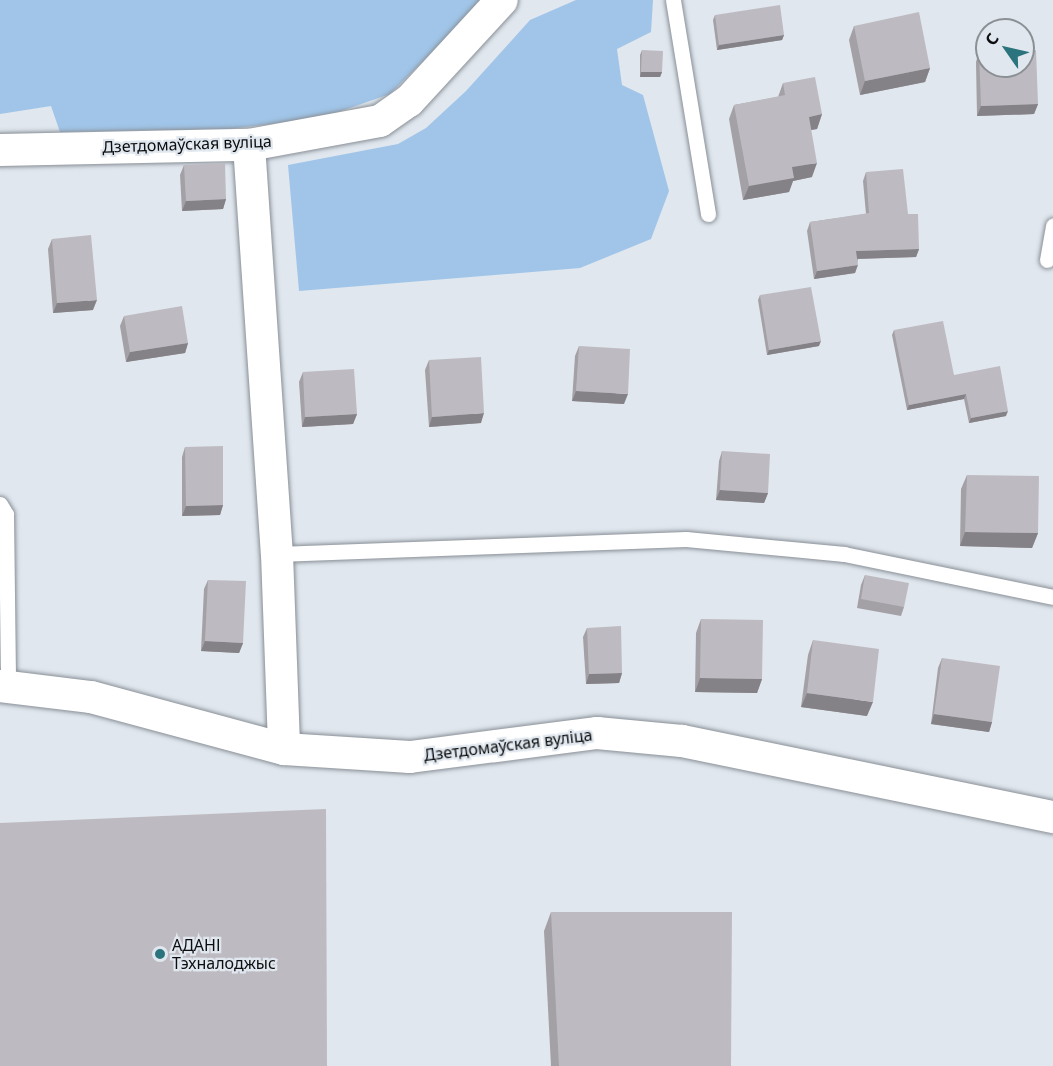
<!DOCTYPE html>
<meta charset="utf-8">
<style>
body{margin:0}
#map{position:relative;width:1053px;height:1066px;overflow:hidden;background:#e0e7ee;font-family:"Noto Sans",sans-serif}
div>[style]{position:absolute}
.green>*{inset:0;background:#a0c5e8}
.roads{filter:drop-shadow(0 0 2px #898f96) drop-shadow(0 0 2px #898f96)}
.lane>*{height:15px;margin:-7.5px;padding:0 7.5px;transform-origin:7.5px;border-radius:7.5px;background:#fff}
.street>*{height:32px;margin:-16px;padding:0 16px;transform-origin:16px;border-radius:16px;background:#fff}
.wall>*{inset:0;background:#a3a0a6}
.shaded-wall>*{inset:0;background:#858287}
.building>*{inset:0;background:#bebac1}
.dots>*{width:16px;height:16px;translate:-50% -50%;box-sizing:border-box;border:3px solid #e0e7ee;border-radius:50%}
span{translate:-50% -50%;white-space:nowrap;text-align:center;line-height:1.15;-webkit-text-stroke:4.5px #e0e7ee;paint-order:stroke}
.street-label{font-size:16px;color:#0b0d0f}
.poi-label{font-size:16px;color:#0b0d0f}
.left{translate:0 -50%;text-align:left}
.north{position:absolute;left:975px;top:18px;width:60px;height:60px;box-sizing:border-box;background:#e0e7ee;border:2px solid #8b9095;border-radius:50%;rotate:304deg;font-size:16px;font-weight:700;line-height:24px;text-align:center;color:#0b0d0f}
.north::after{content:'';display:block;margin:auto;width:21px;height:27px;background:#2c747d;clip-path:polygon(50% 0,100% 100%,50% 72%,0 100%)}
</style>
<div id="map">
<div class="green">
<i style="clip-path:polygon(0 0,484px 0,390px 94px,321px 118px,229px 129px,60px 132px,51px 106px,0 114px)"></i>
<i style="clip-path:polygon(576px 0,653px 0,651px 32px,617px 49px,622px 85px,643px 95px,669px 191px,651px 239px,580px 268px,299px 291px,288px 165px,398px 144px,426px 128px,466px 91px,530px 20px)"></i>
</div>
<div class="roads">
<div class="lane">
<i style="left:673px;top:0;width:217px;rotate:80.7deg"></i>
<i style="left:1047px;top:260px;width:35px;rotate:-80deg"></i>
<i style="left:0;top:504px;width:12px;rotate:59deg"></i>
<i style="left:6px;top:514px;width:170px;rotate:89.3deg"></i>
<i style="left:277px;top:554px;width:409px;rotate:-2.1deg"></i>
<i style="left:686px;top:539px;width:159px;rotate:5.4deg"></i>
<i style="left:844px;top:554px;width:213px;rotate:11.6deg"></i>
</div>
<div class="street">
<i style="left:249px;top:145px;width:410px;rotate:86.1deg"></i>
<i style="left:277px;top:554px;width:195px;rotate:87.9deg"></i>
<i style="left:0;top:150px;width:249px;rotate:-1.2deg"></i>
<i style="left:249px;top:145px;width:133px;rotate:-10.4deg"></i>
<i style="left:380px;top:121px;width:35px;rotate:-35deg"></i>
<i style="left:409px;top:101px;width:137px;rotate:-47.4deg"></i>
<i style="left:0;top:686px;width:92px;rotate:6.9deg"></i>
<i style="left:91px;top:697px;width:200px;rotate:15.1deg"></i>
<i style="left:284px;top:749px;width:126px;rotate:3.6deg"></i>
<i style="left:410px;top:757px;width:189px;rotate:-7.3deg"></i>
<i style="left:597px;top:733px;width:85px;rotate:5.4deg"></i>
<i style="left:682px;top:741px;width:379px;rotate:11.6deg"></i>
</div>
</div>
<div class="wall">
<i style="clip-path:polygon(715px 15px,784px 35px,782px 40px,717px 50px,713px 20px)"></i>
<i style="clip-path:polygon(854px 26px,930px 68px,925px 82px,860px 95px,849px 40px)"></i>
<i style="clip-path:polygon(642px 50px,662px 72px,660px 77px,640px 77px,640px 55px)"></i>
<i style="clip-path:polygon(979px 52px,1038px 104px,1034px 114px,977px 116px,976px 62px)"></i>
<i style="clip-path:polygon(783px 83px,822px 114px,817px 129px,811px 130px,812px 177px,793px 181px,789px 192px,743px 200px,729px 119px,734px 105px,778px 97px)"></i>
<i style="clip-path:polygon(184px 165px,226px 199px,223px 209px,182px 211px,180px 175px)"></i>
<i style="clip-path:polygon(866px 172px,908px 214px,919px 249px,916px 257px,858px 259px,855px 273px,814px 279px,807px 231px,810px 222px,866px 214px,863px 181px)"></i>
<i style="clip-path:polygon(52px 239px,93px 310px,53px 313px,48px 249px)"></i>
<i style="clip-path:polygon(760px 295px,819px 346px,767px 355px,758px 300px)"></i>
<i style="clip-path:polygon(124px 316px,188px 343px,185px 353px,126px 362px,120px 326px)"></i>
<i style="clip-path:polygon(894px 330px,954px 375px,1006px 416px,969px 423px,964px 399px,907px 410px,892px 335px)"></i>
<i style="clip-path:polygon(579px 346px,624px 404px,572px 401px,575px 356px)"></i>
<i style="clip-path:polygon(429px 360px,481px 423px,429px 427px,425px 370px)"></i>
<i style="clip-path:polygon(303px 372px,357px 414px,353px 424px,302px 427px,299px 382px)"></i>
<i style="clip-path:polygon(185px 447px,223px 505px,220px 515px,182px 516px,182px 457px)"></i>
<i style="clip-path:polygon(722px 451px,768px 493px,764px 503px,716px 500px,719px 461px)"></i>
<i style="clip-path:polygon(967px 475px,1038px 533px,1032px 548px,960px 546px,961px 489px)"></i>
<i style="clip-path:polygon(865px 575px,904px 607px,901px 616px,857px 608px,861px 585px)"></i>
<i style="clip-path:polygon(208px 580px,243px 643px,239px 653px,201px 651px,204px 589px)"></i>
<i style="clip-path:polygon(701px 619px,762px 679px,757px 693px,695px 692px,696px 633px)"></i>
<i style="clip-path:polygon(587px 628px,622px 673px,619px 683px,586px 684px,583px 637px)"></i>
<i style="clip-path:polygon(813px 640px,867px 716px,801px 707px,808px 655px)"></i>
<i style="clip-path:polygon(942px 658px,992px 722px,989px 732px,931px 724px,938px 668px)"></i>
<i style="clip-path:polygon(551px 912px,731px 1066px,551px 1066px,544px 931px)"></i>
</div>
<div class="shaded-wall">
<i style="clip-path:polygon(784px 35px,782px 40px,717px 50px,719px 45px)"></i>
<i style="clip-path:polygon(930px 68px,925px 82px,860px 95px,865px 81px)"></i>
<i style="clip-path:polygon(641px 72px,662px 72px,660px 77px,640px 77px)"></i>
<i style="clip-path:polygon(1038px 104px,1034px 114px,977px 116px,981px 106px)"></i>
<i style="clip-path:polygon(822px 114px,817px 129px,804px 131px,809px 117px)"></i>
<i style="clip-path:polygon(817px 163px,812px 177px,793px 181px,789px 192px,743px 200px,749px 186px,792px 167px)"></i>
<i style="clip-path:polygon(226px 199px,223px 209px,182px 211px,186px 201px)"></i>
<i style="clip-path:polygon(919px 249px,916px 257px,853px 259px,856px 251px)"></i>
<i style="clip-path:polygon(858px 265px,855px 273px,814px 279px,817px 271px)"></i>
<i style="clip-path:polygon(97px 300px,93px 310px,53px 313px,57px 303px)"></i>
<i style="clip-path:polygon(821px 341px,819px 346px,767px 355px,769px 350px)"></i>
<i style="clip-path:polygon(188px 343px,185px 353px,126px 362px,130px 352px)"></i>
<i style="clip-path:polygon(576px 391px,628px 394px,624px 404px,572px 401px)"></i>
<i style="clip-path:polygon(966px 394px,964px 399px,907px 410px,909px 405px)"></i>
<i style="clip-path:polygon(1008px 411px,1006px 416px,969px 423px,971px 418px)"></i>
<i style="clip-path:polygon(484px 413px,481px 423px,429px 427px,432px 417px)"></i>
<i style="clip-path:polygon(357px 414px,353px 424px,302px 427px,305px 417px)"></i>
<i style="clip-path:polygon(720px 490px,768px 493px,764px 503px,716px 500px)"></i>
<i style="clip-path:polygon(223px 505px,220px 515px,182px 516px,186px 506px)"></i>
<i style="clip-path:polygon(965px 532px,1038px 533px,1032px 548px,960px 546px)"></i>
<i style="clip-path:polygon(205px 641px,243px 643px,239px 653px,201px 651px)"></i>
<i style="clip-path:polygon(622px 673px,619px 683px,586px 684px,589px 674px)"></i>
<i style="clip-path:polygon(700px 678px,762px 679px,757px 693px,695px 692px)"></i>
<i style="clip-path:polygon(807px 693px,873px 702px,867px 716px,801px 707px)"></i>
<i style="clip-path:polygon(934px 714px,992px 722px,989px 732px,931px 724px)"></i>
</div>
<div class="building">
<i style="clip-path:polygon(780px 5px,784px 35px,719px 45px,715px 15px)"></i>
<i style="clip-path:polygon(919px 12px,930px 68px,865px 81px,854px 26px)"></i>
<i style="clip-path:polygon(642px 50px,663px 51px,662px 72px,641px 72px)"></i>
<i style="clip-path:polygon(1023px 50px,1036px 50px,1038px 104px,981px 106px,979px 52px,987px 52px,987px 66px,1023px 66px)"></i>
<i style="clip-path:polygon(815px 77px,822px 114px,809px 117px,817px 163px,792px 167px,794px 178px,749px 186px,734px 105px,785px 95px,783px 83px)"></i>
<i style="clip-path:polygon(225px 163px,226px 199px,186px 201px,184px 165px)"></i>
<i style="clip-path:polygon(903px 169px,908px 214px,918px 214px,919px 249px,856px 251px,858px 265px,817px 271px,810px 222px,869px 213px,866px 172px)"></i>
<i style="clip-path:polygon(91px 235px,97px 300px,57px 303px,52px 239px)"></i>
<i style="clip-path:polygon(811px 287px,821px 341px,769px 350px,760px 295px)"></i>
<i style="clip-path:polygon(182px 306px,188px 343px,130px 352px,124px 316px)"></i>
<i style="clip-path:polygon(943px 321px,954px 375px,1000px 366px,1008px 411px,971px 418px,966px 394px,909px 405px,894px 330px)"></i>
<i style="clip-path:polygon(579px 346px,630px 349px,628px 394px,576px 391px)"></i>
<i style="clip-path:polygon(481px 357px,484px 413px,432px 417px,429px 360px)"></i>
<i style="clip-path:polygon(354px 369px,357px 414px,305px 417px,303px 372px)"></i>
<i style="clip-path:polygon(223px 446px,223px 505px,186px 506px,185px 447px)"></i>
<i style="clip-path:polygon(722px 451px,770px 454px,768px 493px,720px 490px)"></i>
<i style="clip-path:polygon(967px 475px,1039px 476px,1038px 533px,965px 532px)"></i>
<i style="clip-path:polygon(865px 575px,909px 583px,904px 607px,861px 599px)"></i>
<i style="clip-path:polygon(208px 580px,246px 581px,243px 643px,205px 641px)"></i>
<i style="clip-path:polygon(701px 619px,763px 620px,762px 679px,700px 678px)"></i>
<i style="clip-path:polygon(621px 626px,622px 673px,589px 674px,587px 628px)"></i>
<i style="clip-path:polygon(813px 640px,879px 649px,873px 702px,807px 693px)"></i>
<i style="clip-path:polygon(942px 658px,1000px 666px,992px 722px,934px 714px)"></i>
<i style="clip-path:polygon(326px 809px,327px 1066px,0 1066px,0 823px)"></i>
<i style="clip-path:polygon(551px 912px,732px 912px,731px 1066px,559px 1066px)"></i>
</div>
<div class="dots">
<i style="left:160px;top:954px;background:#2c747d"></i>
</div>
<div class="street-label">
<span style="left:187px;top:144px;rotate:-2deg">Дзетдомаўская вуліца</span>
<span style="left:508px;top:745px;rotate:-7deg">Дзетдомаўская вуліца</span>
</div>
<div class="poi-label">
<span class="left" style="left:172px;top:954px">АДАНІ<br>Тэхналоджыс</span>
</div>
<div class="north">С</div>
</div>
